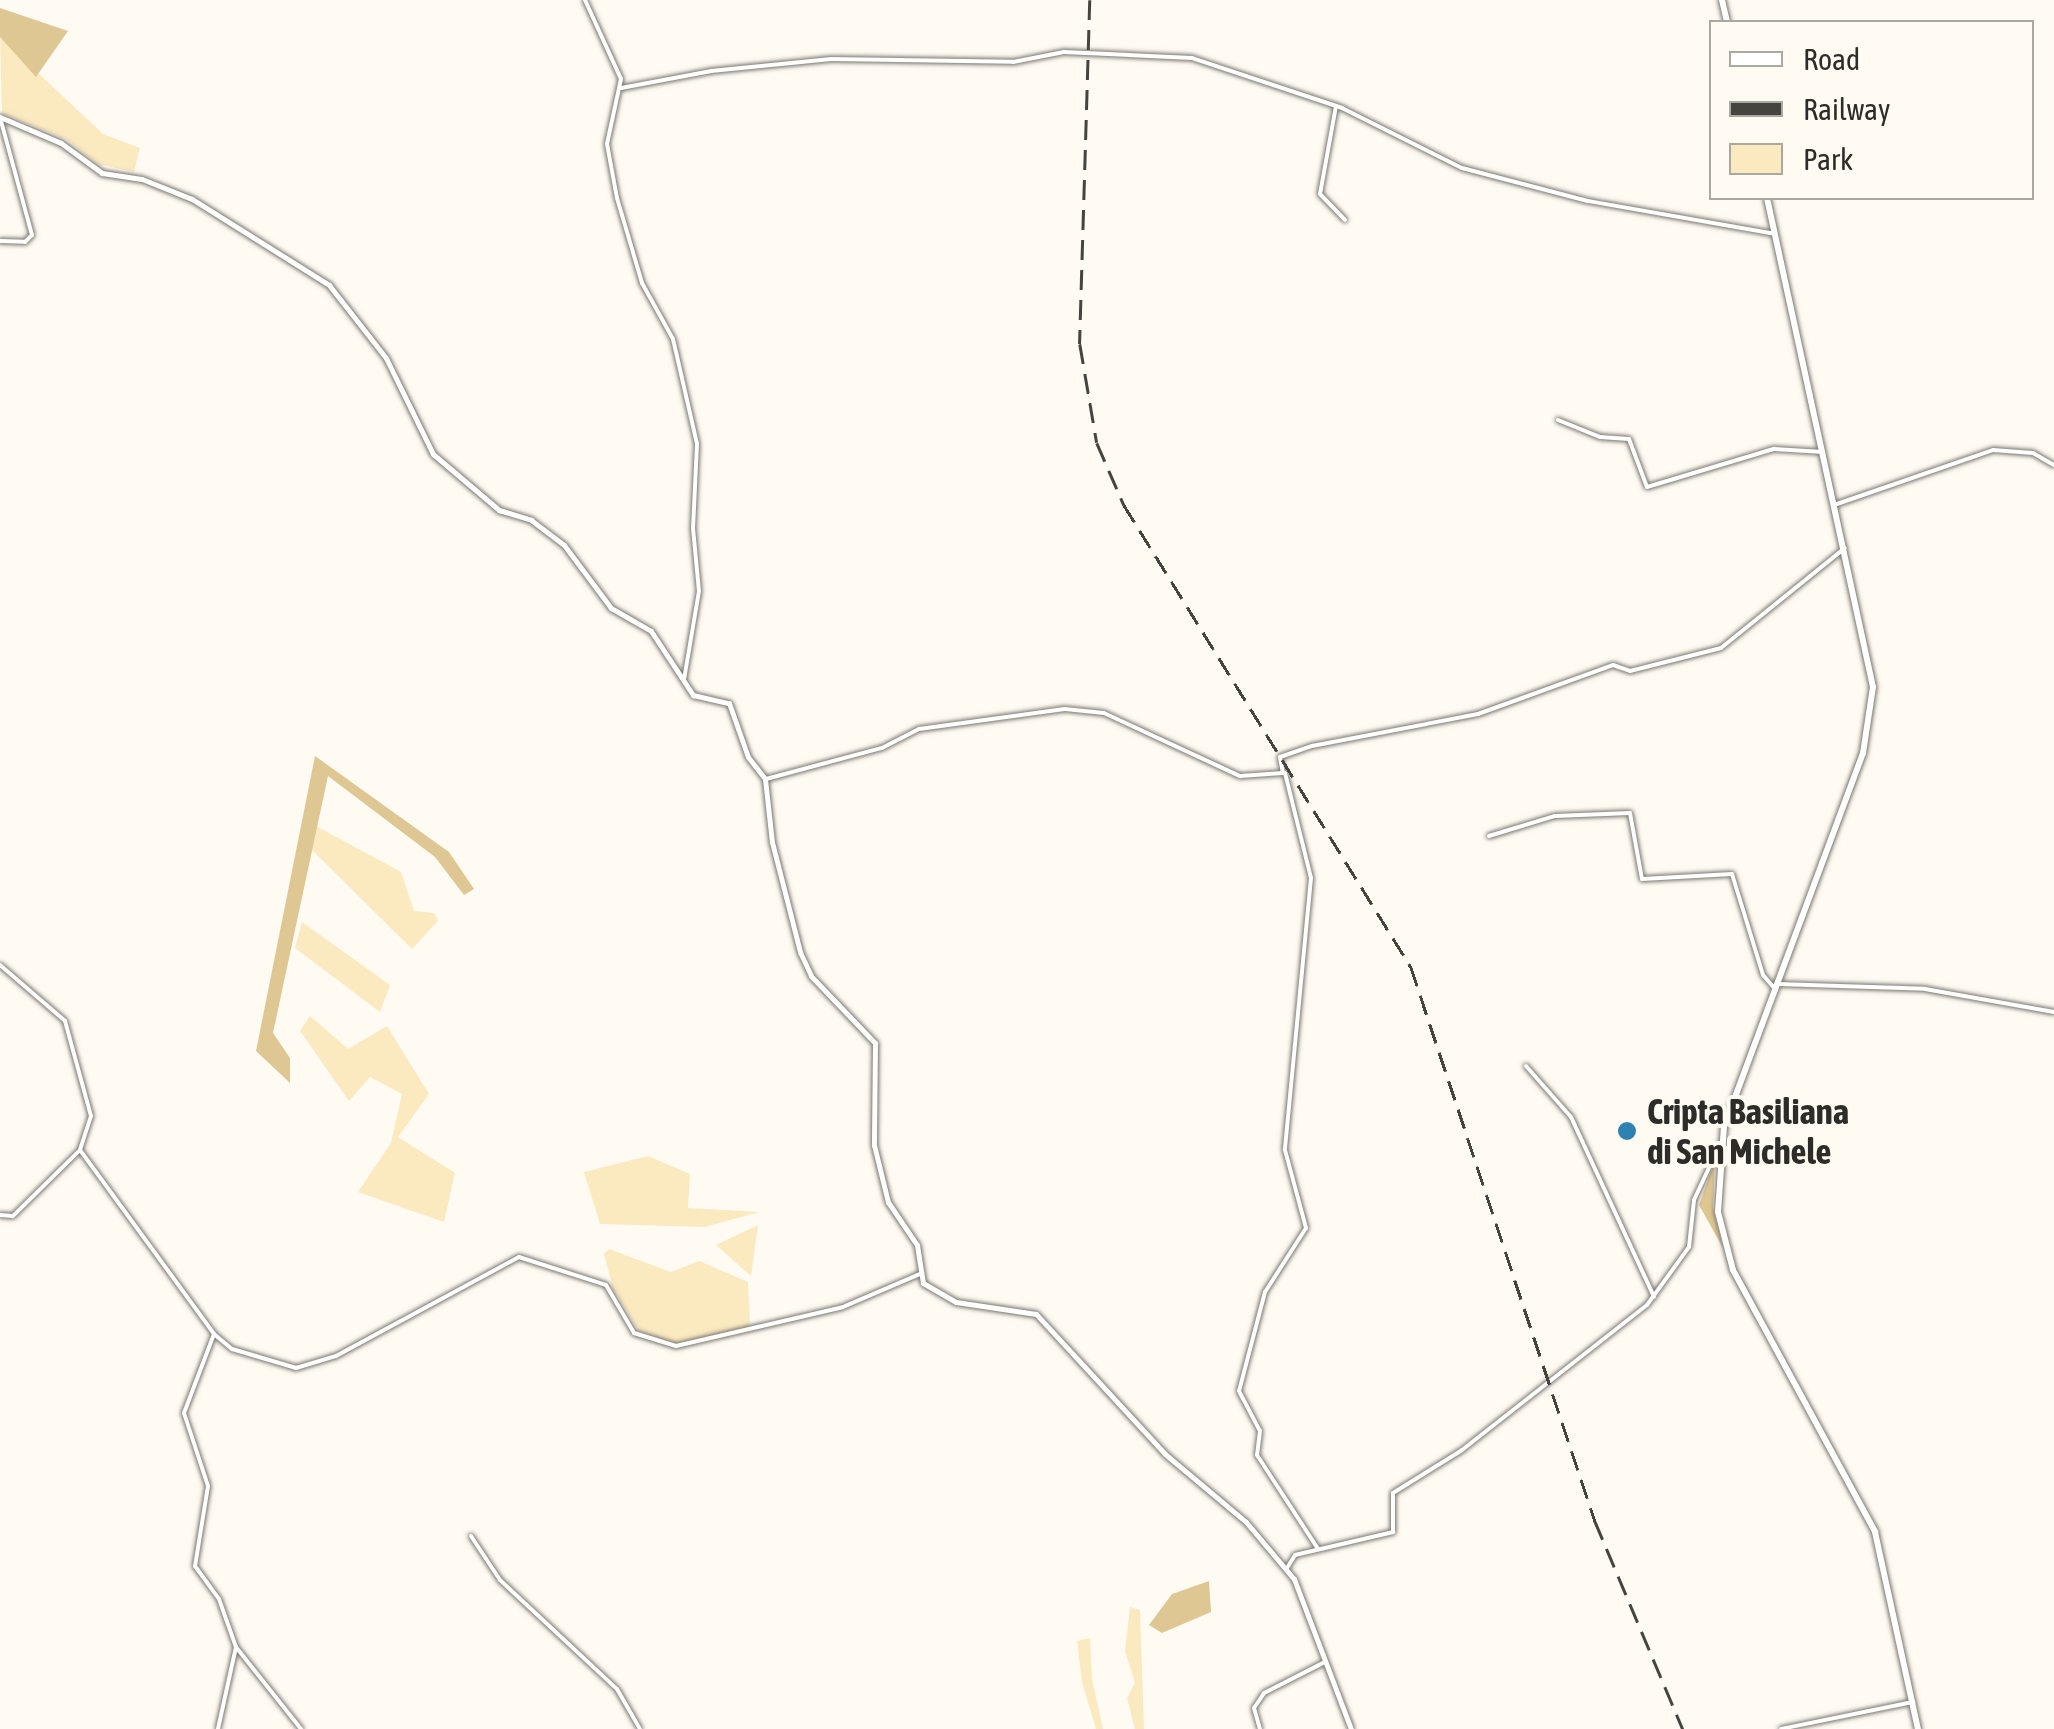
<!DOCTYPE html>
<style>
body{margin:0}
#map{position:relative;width:2054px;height:1729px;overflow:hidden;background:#fffbf3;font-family:"Asap Condensed",sans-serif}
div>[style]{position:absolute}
.green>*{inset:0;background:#fbe9c0}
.forest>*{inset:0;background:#dec792}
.roads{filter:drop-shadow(0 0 2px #79766e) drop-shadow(0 0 2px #79766e)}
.minor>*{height:4px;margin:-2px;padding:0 2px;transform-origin:2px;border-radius:2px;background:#fff}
.tertiary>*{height:5px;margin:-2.5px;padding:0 2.5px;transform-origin:2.5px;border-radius:2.5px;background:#fff}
.secondary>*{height:6px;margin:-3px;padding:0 3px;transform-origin:3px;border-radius:3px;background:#fff}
.rail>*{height:2.5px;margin-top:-1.25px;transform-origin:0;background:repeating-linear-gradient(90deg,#45443f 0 20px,transparent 0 30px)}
.dots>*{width:28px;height:28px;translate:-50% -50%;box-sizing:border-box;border:5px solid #fffbf3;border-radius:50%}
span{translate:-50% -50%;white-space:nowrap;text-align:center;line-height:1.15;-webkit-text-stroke:8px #fffbf3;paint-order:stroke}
.poi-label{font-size:35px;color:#2d2c28;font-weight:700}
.left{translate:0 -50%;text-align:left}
.legend{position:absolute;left:1709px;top:20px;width:325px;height:180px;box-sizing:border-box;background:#fffbf3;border:2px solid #aba8a2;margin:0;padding:12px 18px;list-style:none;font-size:30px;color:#2d2c28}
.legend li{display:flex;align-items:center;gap:20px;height:50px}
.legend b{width:50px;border:2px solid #aba8a2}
</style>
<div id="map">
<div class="green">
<i style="clip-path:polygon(0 37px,103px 134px,140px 148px,134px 172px,98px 164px,66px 139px,2px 113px)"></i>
<i style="clip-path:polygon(316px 826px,401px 872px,414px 911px,434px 913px,438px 921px,412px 949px,311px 849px)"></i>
<i style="clip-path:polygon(302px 922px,390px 985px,380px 1012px,295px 948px)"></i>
<i style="clip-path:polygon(310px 1016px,348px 1049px,387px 1026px,429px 1094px,398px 1137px,455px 1173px,444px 1222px,358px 1192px,391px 1143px,402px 1094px,370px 1077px,349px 1101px,300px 1031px)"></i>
<i style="clip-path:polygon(648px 1156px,690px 1174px,688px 1208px,760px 1212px,704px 1227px,600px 1224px,584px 1172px)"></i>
<i style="clip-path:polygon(758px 1225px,751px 1276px,716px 1245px)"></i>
<i style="clip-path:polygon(609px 1249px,671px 1272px,699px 1261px,748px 1282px,750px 1327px,679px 1345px,639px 1331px,613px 1288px,604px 1254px)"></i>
<i style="clip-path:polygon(1130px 1607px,1140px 1610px,1144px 1729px,1135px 1729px,1127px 1698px,1135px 1683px,1125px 1651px)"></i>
<i style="clip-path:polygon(1090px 1638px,1092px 1679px,1103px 1729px,1096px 1729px,1082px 1682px,1077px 1641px)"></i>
</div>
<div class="forest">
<i style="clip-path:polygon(0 8px,68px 31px,36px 77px,0 37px)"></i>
<i style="clip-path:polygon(315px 756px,449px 852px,474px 889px,464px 895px,435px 857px,328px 776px,273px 1033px,290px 1058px,290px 1083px,256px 1051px)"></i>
<i style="clip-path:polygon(1715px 1160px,1713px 1207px,1723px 1248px,1699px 1205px)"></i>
<i style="clip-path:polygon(1209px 1581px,1211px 1612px,1162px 1633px,1149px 1625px,1172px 1594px)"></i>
</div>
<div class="roads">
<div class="minor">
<i style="left:585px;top:0;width:87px;rotate:65.5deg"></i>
<i style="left:621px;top:79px;width:66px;rotate:102.2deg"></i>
<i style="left:607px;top:144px;width:55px;rotate:79.5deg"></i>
<i style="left:617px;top:198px;width:89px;rotate:73.6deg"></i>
<i style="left:642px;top:283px;width:64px;rotate:61deg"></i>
<i style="left:673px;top:339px;width:108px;rotate:77.1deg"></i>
<i style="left:697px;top:444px;width:84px;rotate:92.7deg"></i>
<i style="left:693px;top:528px;width:63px;rotate:84.6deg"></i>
<i style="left:699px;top:591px;width:90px;rotate:99.6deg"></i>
<i style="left:621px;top:88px;width:92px;rotate:-10.7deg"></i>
<i style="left:711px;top:71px;width:121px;rotate:-5.7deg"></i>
<i style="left:831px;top:59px;width:182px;rotate:0.9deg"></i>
<i style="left:1013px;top:62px;width:52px;rotate:-11.1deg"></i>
<i style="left:1064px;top:52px;width:128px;rotate:2.7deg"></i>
<i style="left:1192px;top:58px;width:158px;rotate:18.4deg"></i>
<i style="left:1342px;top:108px;width:134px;rotate:26.6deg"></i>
<i style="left:1462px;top:168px;width:130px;rotate:14.7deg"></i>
<i style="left:1588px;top:201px;width:190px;rotate:10deg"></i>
<i style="left:1336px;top:106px;width:89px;rotate:100.3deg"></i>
<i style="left:1320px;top:194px;width:36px;rotate:46deg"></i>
<i style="left:0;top:241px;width:25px;rotate:2deg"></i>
<i style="left:25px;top:242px;width:10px;rotate:-45deg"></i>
<i style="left:32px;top:235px;width:122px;rotate:-105.2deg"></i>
<i style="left:1558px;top:420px;width:45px;rotate:22deg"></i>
<i style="left:1600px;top:437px;width:29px;rotate:4deg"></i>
<i style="left:1629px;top:439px;width:51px;rotate:69.4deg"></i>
<i style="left:1647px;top:487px;width:133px;rotate:-16.7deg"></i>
<i style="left:1774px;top:449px;width:49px;rotate:3.5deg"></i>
<i style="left:1834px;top:505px;width:168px;rotate:-19.1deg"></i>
<i style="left:1993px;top:450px;width:40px;rotate:4.3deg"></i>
<i style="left:2033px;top:453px;width:24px;rotate:30deg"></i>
<i style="left:1285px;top:773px;width:108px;rotate:76.1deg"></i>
<i style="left:1311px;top:878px;width:273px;rotate:95.5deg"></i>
<i style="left:1285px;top:1150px;width:81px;rotate:74.9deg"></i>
<i style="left:1306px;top:1228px;width:76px;rotate:122.6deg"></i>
<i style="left:1265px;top:1292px;width:102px;rotate:104.7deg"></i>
<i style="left:1239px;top:1391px;width:45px;rotate:62.3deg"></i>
<i style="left:1260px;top:1431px;width:24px;rotate:97deg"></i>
<i style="left:1257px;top:1455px;width:112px;rotate:57deg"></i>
<i style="left:766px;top:779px;width:120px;rotate:-15deg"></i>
<i style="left:882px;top:748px;width:42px;rotate:-27.2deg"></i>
<i style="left:919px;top:729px;width:147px;rotate:-7.8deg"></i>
<i style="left:1065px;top:709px;width:39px;rotate:6deg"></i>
<i style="left:1104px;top:713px;width:150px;rotate:24.9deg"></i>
<i style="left:1240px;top:776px;width:43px;rotate:-4deg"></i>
<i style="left:1283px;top:773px;width:16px;rotate:-101deg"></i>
<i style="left:1280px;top:757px;width:34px;rotate:-19deg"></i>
<i style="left:1312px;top:746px;width:169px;rotate:-10.9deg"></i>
<i style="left:1478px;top:714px;width:144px;rotate:-19.9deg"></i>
<i style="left:1613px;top:665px;width:18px;rotate:19deg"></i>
<i style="left:1630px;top:671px;width:94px;rotate:-14.2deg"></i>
<i style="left:1721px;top:648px;width:159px;rotate:-38.9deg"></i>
<i style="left:1489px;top:836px;width:69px;rotate:-16.9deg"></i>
<i style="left:1555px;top:816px;width:75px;rotate:-2.3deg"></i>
<i style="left:1630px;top:813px;width:67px;rotate:79.7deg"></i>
<i style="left:1642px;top:879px;width:90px;rotate:-3.2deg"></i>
<i style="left:1732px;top:874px;width:106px;rotate:72.9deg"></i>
<i style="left:1763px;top:975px;width:20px;rotate:49deg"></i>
<i style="left:0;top:965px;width:86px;rotate:40.7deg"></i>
<i style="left:65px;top:1021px;width:98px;rotate:74.7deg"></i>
<i style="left:91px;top:1116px;width:36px;rotate:108deg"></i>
<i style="left:80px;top:1150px;width:228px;rotate:53.9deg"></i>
<i style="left:214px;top:1334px;width:85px;rotate:110.8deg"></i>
<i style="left:184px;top:1413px;width:77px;rotate:71.8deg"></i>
<i style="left:208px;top:1486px;width:81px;rotate:99.2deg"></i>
<i style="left:195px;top:1566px;width:41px;rotate:54deg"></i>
<i style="left:219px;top:1599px;width:51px;rotate:70.5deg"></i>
<i style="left:236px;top:1647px;width:84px;rotate:102.4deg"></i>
<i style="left:1778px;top:984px;width:147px;rotate:1.9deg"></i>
<i style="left:1925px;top:989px;width:131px;rotate:10.1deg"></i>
<i style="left:1526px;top:1066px;width:68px;rotate:48.6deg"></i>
<i style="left:1571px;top:1117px;width:198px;rotate:65.2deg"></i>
<i style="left:0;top:1215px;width:13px;rotate:4deg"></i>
<i style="left:13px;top:1216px;width:94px;rotate:-44.6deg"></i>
<i style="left:214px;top:1334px;width:23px;rotate:40deg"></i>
<i style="left:232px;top:1349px;width:67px;rotate:16.5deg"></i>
<i style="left:296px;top:1368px;width:42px;rotate:-16.7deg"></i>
<i style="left:336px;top:1356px;width:208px;rotate:-28.4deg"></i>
<i style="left:519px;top:1257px;width:91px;rotate:17.8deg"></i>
<i style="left:606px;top:1285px;width:56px;rotate:59.7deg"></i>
<i style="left:634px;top:1333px;width:44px;rotate:17.2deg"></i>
<i style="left:676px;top:1346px;width:171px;rotate:-13.1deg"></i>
<i style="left:843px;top:1307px;width:84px;rotate:-23.2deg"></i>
<i style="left:471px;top:1536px;width:53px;rotate:56.6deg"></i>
<i style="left:500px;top:1580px;width:160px;rotate:43deg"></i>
<i style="left:617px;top:1689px;width:46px;rotate:60.1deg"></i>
<i style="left:1287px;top:1568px;width:15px;rotate:-58deg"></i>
<i style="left:1295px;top:1555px;width:101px;rotate:-13.2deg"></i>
<i style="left:1393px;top:1532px;width:39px;rotate:-90deg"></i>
<i style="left:1393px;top:1493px;width:81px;rotate:-31.9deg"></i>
<i style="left:1462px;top:1450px;width:235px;rotate:-38.1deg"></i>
<i style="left:1647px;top:1305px;width:72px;rotate:-54.1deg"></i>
<i style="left:1689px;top:1247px;width:47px;rotate:-83.9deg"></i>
<i style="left:1694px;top:1200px;width:62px;rotate:-65.1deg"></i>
<i style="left:236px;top:1647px;width:105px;rotate:51.6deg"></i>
<i style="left:1260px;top:1729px;width:22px;rotate:-106deg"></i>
<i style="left:1254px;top:1708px;width:18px;rotate:-56deg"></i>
<i style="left:1264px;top:1693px;width:66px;rotate:-27deg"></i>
<i style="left:1781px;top:1729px;width:135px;rotate:-11.6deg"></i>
</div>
<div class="tertiary">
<i style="left:0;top:117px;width:66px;rotate:23.1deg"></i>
<i style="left:61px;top:143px;width:51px;rotate:36.2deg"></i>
<i style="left:102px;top:173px;width:40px;rotate:8.5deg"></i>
<i style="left:142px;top:179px;width:54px;rotate:21.8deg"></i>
<i style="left:192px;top:199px;width:162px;rotate:32.1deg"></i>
<i style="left:329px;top:285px;width:93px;rotate:52deg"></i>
<i style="left:386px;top:358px;width:107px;rotate:63.9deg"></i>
<i style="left:433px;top:454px;width:87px;rotate:40.3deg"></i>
<i style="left:499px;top:510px;width:34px;rotate:17deg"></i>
<i style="left:531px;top:520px;width:41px;rotate:37.1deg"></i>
<i style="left:564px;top:545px;width:79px;rotate:53.3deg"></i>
<i style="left:611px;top:608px;width:46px;rotate:29.9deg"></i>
<i style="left:651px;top:631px;width:77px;rotate:56.7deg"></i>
<i style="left:693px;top:695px;width:37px;rotate:13deg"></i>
<i style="left:729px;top:703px;width:57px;rotate:70.6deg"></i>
<i style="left:748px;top:757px;width:28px;rotate:52deg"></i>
<i style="left:765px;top:779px;width:63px;rotate:83.7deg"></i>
<i style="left:772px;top:842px;width:114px;rotate:75.7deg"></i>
<i style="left:800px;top:952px;width:26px;rotate:65deg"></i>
<i style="left:811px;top:976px;width:93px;rotate:46.3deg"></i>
<i style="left:875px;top:1043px;width:102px;rotate:90.6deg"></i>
<i style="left:874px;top:1145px;width:59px;rotate:76.2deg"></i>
<i style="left:888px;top:1202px;width:52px;rotate:56deg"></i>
<i style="left:917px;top:1245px;width:38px;rotate:81deg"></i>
<i style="left:923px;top:1283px;width:38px;rotate:30deg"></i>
<i style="left:956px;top:1302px;width:81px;rotate:8.5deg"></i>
<i style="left:1036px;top:1314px;width:190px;rotate:47.3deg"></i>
<i style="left:1165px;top:1454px;width:106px;rotate:40deg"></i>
<i style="left:1246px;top:1522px;width:75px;rotate:49.9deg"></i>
<i style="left:1294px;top:1579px;width:160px;rotate:69.2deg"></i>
</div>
<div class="secondary">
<i style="left:1722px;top:0;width:23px;rotate:77deg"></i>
<i style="left:1767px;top:198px;width:500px;rotate:77.77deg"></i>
<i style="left:1873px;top:687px;width:67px;rotate:98.6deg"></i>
<i style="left:1863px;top:753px;width:398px;rotate:110.4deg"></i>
<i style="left:1724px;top:1126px;width:86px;rotate:94deg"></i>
<i style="left:1718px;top:1212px;width:60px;rotate:75.5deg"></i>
<i style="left:1733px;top:1270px;width:298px;rotate:61.5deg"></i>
<i style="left:1875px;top:1532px;width:202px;rotate:77.7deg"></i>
</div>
</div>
<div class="rail">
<i style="left:1090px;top:0;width:344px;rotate:91.7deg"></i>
<i style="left:1080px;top:344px;width:100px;rotate:80.3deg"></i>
<i style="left:1097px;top:443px;width:68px;rotate:66.5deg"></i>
<i style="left:1124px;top:505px;width:544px;rotate:58.15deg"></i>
<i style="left:1411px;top:967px;width:584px;rotate:71.63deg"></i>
<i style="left:1595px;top:1521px;width:226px;rotate:67.1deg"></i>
</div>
<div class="dots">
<i style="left:1627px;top:1131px;background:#2d82b2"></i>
</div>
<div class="poi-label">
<span class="left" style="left:1647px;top:1131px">Cripta Basiliana<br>di San Michele</span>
</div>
<ul class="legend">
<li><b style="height:12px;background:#fff"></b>Road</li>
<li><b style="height:12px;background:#45443f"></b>Railway</li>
<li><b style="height:28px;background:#fbe9c0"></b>Park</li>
</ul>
</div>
